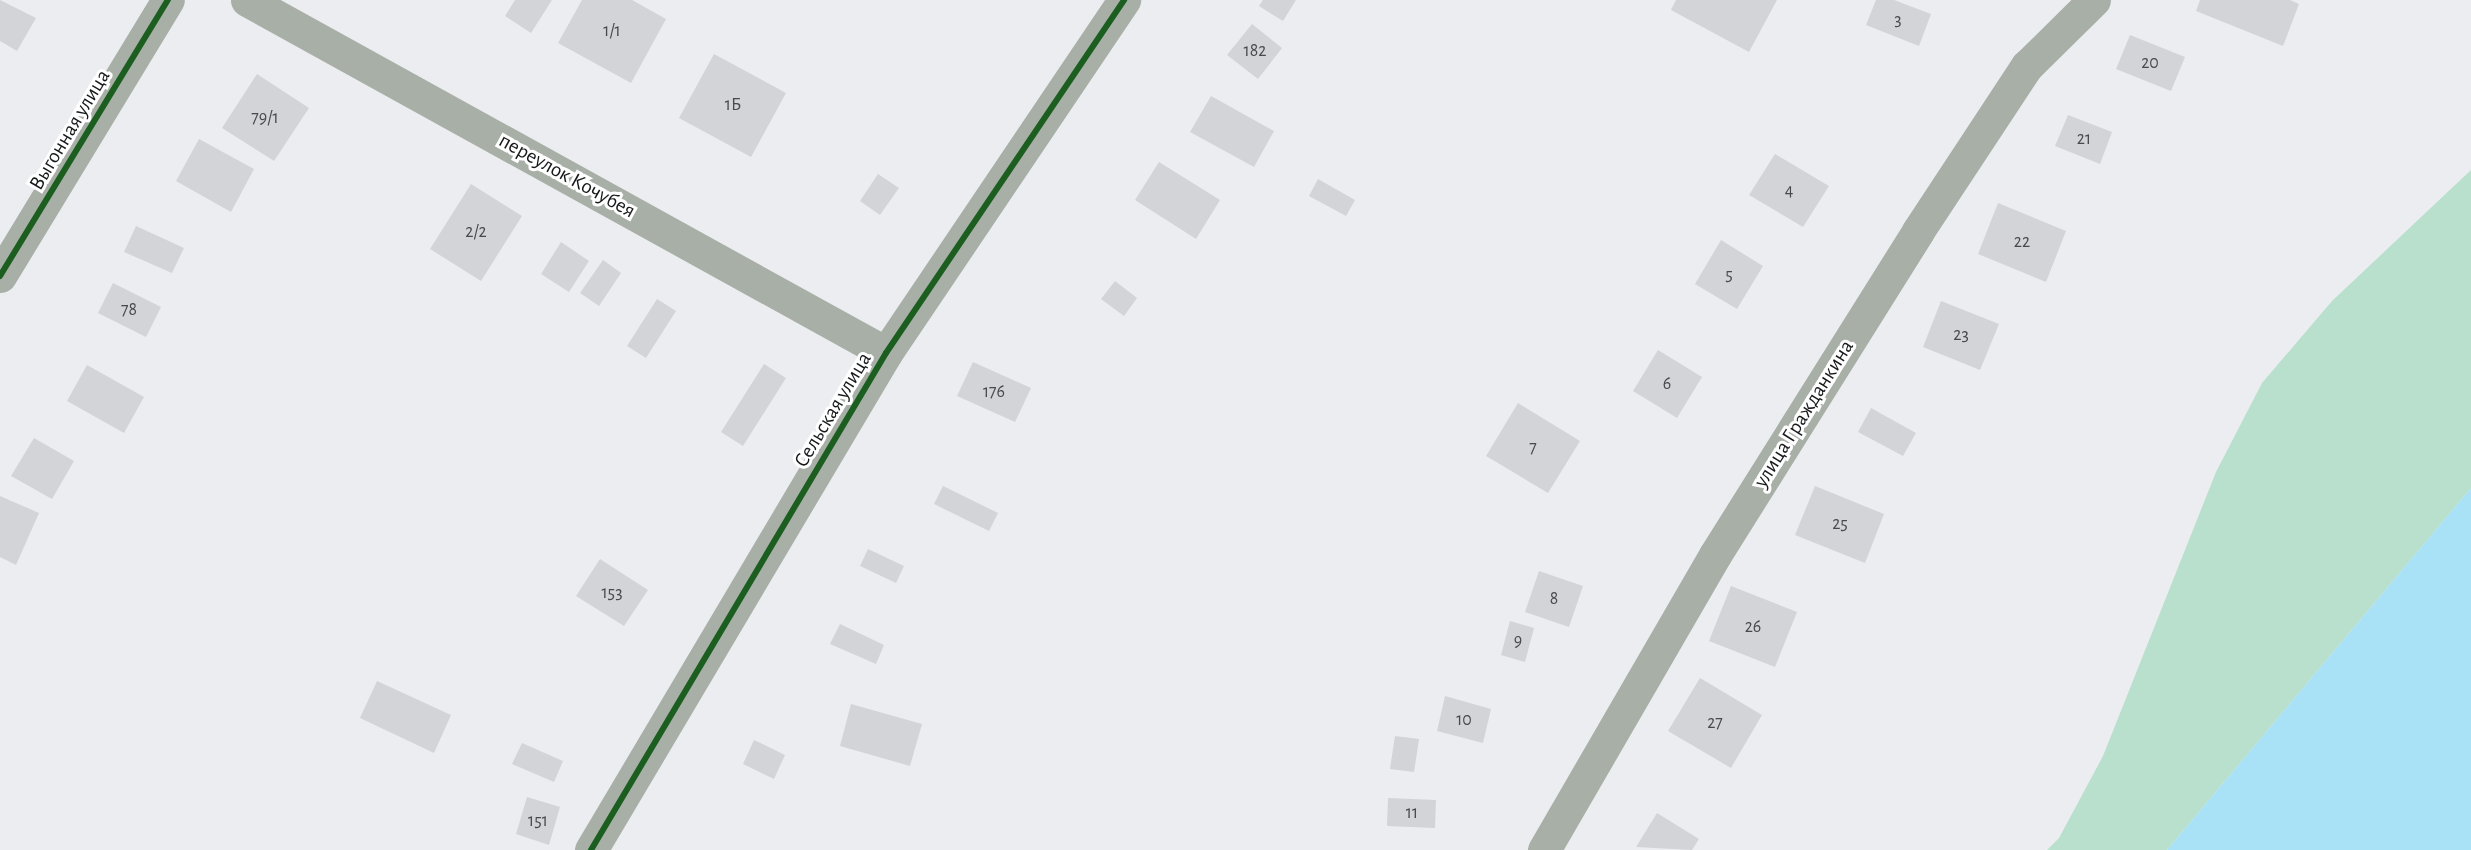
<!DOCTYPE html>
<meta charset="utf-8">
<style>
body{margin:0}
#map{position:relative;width:2471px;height:850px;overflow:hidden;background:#ecedf1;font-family:"Alegreya Sans",sans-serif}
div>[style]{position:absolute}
.green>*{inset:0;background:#b8e0cd}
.water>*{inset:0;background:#a9e2f7}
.building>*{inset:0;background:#d3d4d7}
.minor>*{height:33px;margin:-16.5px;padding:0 16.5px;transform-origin:16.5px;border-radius:16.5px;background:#a7afa6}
.cycleway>*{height:6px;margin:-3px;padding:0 3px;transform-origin:3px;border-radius:3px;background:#1b5e20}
span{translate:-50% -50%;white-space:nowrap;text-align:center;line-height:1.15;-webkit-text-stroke:6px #fff;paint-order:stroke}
.number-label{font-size:18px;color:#48494b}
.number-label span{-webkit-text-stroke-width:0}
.street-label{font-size:21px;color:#17181a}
</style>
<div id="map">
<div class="green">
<i style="clip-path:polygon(2471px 170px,2471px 488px,2167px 850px,2047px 850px,2059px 838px,2103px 756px,2216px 472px,2262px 383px,2332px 301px)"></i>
</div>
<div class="water">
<i style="clip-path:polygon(2471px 488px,2471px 850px,2167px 850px)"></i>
</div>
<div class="building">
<i style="clip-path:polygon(0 0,36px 18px,17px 51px,0 41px)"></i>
<i style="clip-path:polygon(515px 0,552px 0,531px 33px,505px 16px)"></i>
<i style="clip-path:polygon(582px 0,632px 0,666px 19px,631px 83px,558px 43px)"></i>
<i style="clip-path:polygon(1263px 0,1296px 0,1283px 21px,1259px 6px)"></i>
<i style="clip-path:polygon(1676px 0,1777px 0,1749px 52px,1671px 10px)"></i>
<i style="clip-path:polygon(1876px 0,1894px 0,1931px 14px,1919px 46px,1866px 25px)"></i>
<i style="clip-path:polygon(2200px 0,2290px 0,2299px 4px,2283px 46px,2196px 11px)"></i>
<i style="clip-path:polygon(1252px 24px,1282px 48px,1258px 79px,1227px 55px)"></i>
<i style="clip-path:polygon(2130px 35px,2185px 57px,2171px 91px,2116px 69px)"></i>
<i style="clip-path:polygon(714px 54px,786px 93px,751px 157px,679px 118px)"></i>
<i style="clip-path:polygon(257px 74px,309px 108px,274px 161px,222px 128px)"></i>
<i style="clip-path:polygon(1211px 96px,1274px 131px,1254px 167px,1190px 132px)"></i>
<i style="clip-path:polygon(2068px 115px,2112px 132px,2100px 164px,2055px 146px)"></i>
<i style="clip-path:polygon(199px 139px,254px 169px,231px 212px,176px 181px)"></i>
<i style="clip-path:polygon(1775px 154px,1829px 186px,1803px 227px,1749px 195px)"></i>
<i style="clip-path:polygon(1159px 162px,1220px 200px,1196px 239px,1135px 200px)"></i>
<i style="clip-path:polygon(878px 174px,899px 188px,880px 215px,860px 201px)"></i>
<i style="clip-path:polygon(1318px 179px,1355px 200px,1346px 216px,1309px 196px)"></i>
<i style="clip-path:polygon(471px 184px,522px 216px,481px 281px,430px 249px)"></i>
<i style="clip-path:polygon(1998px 203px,2066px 231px,2046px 282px,1978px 254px)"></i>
<i style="clip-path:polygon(136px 226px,184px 248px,172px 273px,124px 252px)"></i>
<i style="clip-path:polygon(1721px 240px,1763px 266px,1737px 309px,1695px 284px)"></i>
<i style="clip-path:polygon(561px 242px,589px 261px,569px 292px,541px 274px)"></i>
<i style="clip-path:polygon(603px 260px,621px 273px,599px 306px,580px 293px)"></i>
<i style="clip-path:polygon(1115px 281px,1137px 298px,1124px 316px,1101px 299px)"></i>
<i style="clip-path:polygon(113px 283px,161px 307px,146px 337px,98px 313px)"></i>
<i style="clip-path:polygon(657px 299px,676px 311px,646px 358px,627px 346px)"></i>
<i style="clip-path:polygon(1941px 301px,1999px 324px,1980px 370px,1923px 347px)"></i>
<i style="clip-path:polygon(1658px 350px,1702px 377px,1677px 418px,1633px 391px)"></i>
<i style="clip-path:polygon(973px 362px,1031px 388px,1015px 422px,957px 396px)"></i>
<i style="clip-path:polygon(764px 364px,786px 378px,743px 446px,721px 432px)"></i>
<i style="clip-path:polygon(87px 365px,144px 397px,124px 433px,67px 401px)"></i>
<i style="clip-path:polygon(1518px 403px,1580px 441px,1548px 493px,1486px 456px)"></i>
<i style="clip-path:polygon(1871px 408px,1916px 433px,1903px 456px,1858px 432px)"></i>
<i style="clip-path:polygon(34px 438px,74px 461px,52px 499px,11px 476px)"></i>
<i style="clip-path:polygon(943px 486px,998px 513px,989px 531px,934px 504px)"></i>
<i style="clip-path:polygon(1815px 486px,1884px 514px,1865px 563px,1795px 535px)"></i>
<i style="clip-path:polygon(0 496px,39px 513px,16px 565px,0 557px)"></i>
<i style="clip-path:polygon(868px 549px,904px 566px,896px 583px,860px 566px)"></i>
<i style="clip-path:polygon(600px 559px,648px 590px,624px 626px,576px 596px)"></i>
<i style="clip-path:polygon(1539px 571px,1583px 586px,1569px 627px,1525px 612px)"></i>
<i style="clip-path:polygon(1731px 586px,1797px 612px,1775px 667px,1709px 641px)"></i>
<i style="clip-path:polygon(1510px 621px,1534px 628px,1525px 662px,1501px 655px)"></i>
<i style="clip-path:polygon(840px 624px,884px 645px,876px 664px,830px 644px)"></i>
<i style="clip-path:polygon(1700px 678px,1762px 715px,1731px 768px,1668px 731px)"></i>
<i style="clip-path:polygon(377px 681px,451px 715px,434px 753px,360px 718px)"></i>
<i style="clip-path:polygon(1445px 696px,1491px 709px,1483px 743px,1437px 731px)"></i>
<i style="clip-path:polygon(851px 704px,922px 724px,910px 766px,840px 746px)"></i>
<i style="clip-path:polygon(1395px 736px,1419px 739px,1414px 772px,1390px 769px)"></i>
<i style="clip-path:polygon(754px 740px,785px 755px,774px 779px,743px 764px)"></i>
<i style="clip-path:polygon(522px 743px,563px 761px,554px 782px,512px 764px)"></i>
<i style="clip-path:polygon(527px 797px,560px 807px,549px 845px,516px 834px)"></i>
<i style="clip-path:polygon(1388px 798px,1436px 800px,1435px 828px,1387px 826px)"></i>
<i style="clip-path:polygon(1657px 813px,1699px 839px,1692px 850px,1636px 847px)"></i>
</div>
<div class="minor">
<i style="left:247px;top:0;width:730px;rotate:28.92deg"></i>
<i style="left:0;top:276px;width:323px;rotate:-58.7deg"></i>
<i style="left:591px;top:850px;width:578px;rotate:-59.31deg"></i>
<i style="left:886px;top:353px;width:426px;rotate:-56deg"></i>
<i style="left:1544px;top:850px;width:341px;rotate:-59.9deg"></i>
<i style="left:1715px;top:555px;width:382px;rotate:-57.9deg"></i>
<i style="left:1918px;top:231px;width:198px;rotate:-56.6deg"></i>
<i style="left:2027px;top:66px;width:94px;rotate:-44.6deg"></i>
</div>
<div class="cycleway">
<i style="left:0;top:276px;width:323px;rotate:-58.7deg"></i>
<i style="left:591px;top:850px;width:578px;rotate:-59.31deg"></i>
<i style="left:886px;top:353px;width:426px;rotate:-56deg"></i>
</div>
<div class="number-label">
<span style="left:1898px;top:20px">3</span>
<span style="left:612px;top:31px">1/1</span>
<span style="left:1255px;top:51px">182</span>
<span style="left:2150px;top:63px">20</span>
<span style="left:733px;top:105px">1Б</span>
<span style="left:265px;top:118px">79/1</span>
<span style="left:2084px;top:139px">21</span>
<span style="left:1789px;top:191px">4</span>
<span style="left:476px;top:232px">2/2</span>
<span style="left:2022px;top:242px">22</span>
<span style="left:1729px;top:275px">5</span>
<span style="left:129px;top:310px">78</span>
<span style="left:1961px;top:335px">23</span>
<span style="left:1667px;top:384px">6</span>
<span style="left:994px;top:392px">176</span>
<span style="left:1533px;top:448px">7</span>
<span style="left:1840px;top:524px">25</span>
<span style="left:612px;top:593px">153</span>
<span style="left:1554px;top:599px">8</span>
<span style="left:1753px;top:627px">26</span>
<span style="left:1518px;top:641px">9</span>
<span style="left:1464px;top:720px">10</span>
<span style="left:1715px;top:723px">27</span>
<span style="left:1412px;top:813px">11</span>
<span style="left:538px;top:821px">151</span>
</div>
<div class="street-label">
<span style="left:70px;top:130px;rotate:-59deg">Выгонная улица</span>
<span style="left:567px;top:176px;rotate:29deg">переулок Кочубея</span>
<span style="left:833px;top:410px;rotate:-59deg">Сельская улица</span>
<span style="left:1804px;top:414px;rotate:-58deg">улица Гражданкина</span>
</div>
</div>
